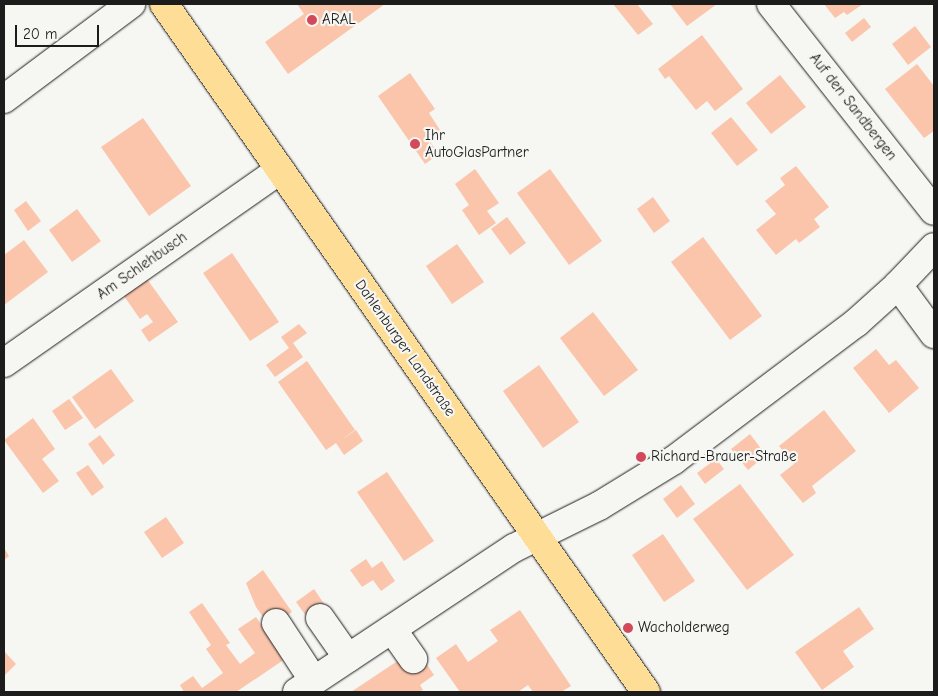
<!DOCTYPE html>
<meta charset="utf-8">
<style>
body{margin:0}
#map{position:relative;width:938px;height:696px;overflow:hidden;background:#f6f6f2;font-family:"Comic Neue",sans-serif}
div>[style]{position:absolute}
.building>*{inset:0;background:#fbc5ac}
.roads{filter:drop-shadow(0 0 1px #1c1c1c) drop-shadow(0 0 1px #1c1c1c)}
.minor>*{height:28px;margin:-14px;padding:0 14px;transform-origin:14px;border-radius:14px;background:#f6f6f2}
.major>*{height:28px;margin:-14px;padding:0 14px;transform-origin:14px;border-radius:14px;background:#fedd96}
.dots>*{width:14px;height:14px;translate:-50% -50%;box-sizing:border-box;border:2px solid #f6f6f2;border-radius:50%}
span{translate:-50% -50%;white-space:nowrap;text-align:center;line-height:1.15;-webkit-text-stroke:4.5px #f6f6f2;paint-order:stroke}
.poi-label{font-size:15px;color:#1c1c1c}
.left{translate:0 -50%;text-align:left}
.street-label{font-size:15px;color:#1c1c1c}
.frame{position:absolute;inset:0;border:5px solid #1c1c1c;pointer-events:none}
.scale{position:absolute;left:15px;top:25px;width:84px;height:22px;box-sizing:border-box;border:2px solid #1c1c1c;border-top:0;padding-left:6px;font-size:15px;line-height:18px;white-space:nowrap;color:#1c1c1c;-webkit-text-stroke:4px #f6f6f2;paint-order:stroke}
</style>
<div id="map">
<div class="building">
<i style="clip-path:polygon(297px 4px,385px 4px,288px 74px,265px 42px,304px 14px)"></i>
<i style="clip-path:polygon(613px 4px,637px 4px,653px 24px,638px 35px)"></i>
<i style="clip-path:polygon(670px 4px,717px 4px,687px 26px)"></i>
<i style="clip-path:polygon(824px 4px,863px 4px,847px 15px,844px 12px,835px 18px)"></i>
<i style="clip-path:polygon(864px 18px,871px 27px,852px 42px,845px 33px)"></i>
<i style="clip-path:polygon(915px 26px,931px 47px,908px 65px,892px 44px)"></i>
<i style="clip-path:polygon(702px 35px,743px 89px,715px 111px,707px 101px,696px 110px,669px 76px,665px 79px,658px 69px)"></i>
<i style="clip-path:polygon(917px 64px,934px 86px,934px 131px,924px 138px,885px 89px)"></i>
<i style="clip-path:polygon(410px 73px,435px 109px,429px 113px,440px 130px,428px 139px,439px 154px,425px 164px,378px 96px)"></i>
<i style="clip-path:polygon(780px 75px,806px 107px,771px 134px,746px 103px)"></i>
<i style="clip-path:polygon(731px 117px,758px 150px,737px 166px,711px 133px)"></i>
<i style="clip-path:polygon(143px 118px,191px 186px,149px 216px,101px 147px)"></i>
<i style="clip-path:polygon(796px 166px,829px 207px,814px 219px,820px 227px,799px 243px,796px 239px,776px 255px,756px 230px,776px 214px,765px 201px,785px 185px,780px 178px)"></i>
<i style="clip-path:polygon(475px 169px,499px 203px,487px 211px,496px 223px,479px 235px,462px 210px,469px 205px,455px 184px)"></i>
<i style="clip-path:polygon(550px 169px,602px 241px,569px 265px,517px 193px)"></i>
<i style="clip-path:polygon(653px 197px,670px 221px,654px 233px,637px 209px)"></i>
<i style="clip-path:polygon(26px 201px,41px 221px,28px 231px,14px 210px)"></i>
<i style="clip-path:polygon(77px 209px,101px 241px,72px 262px,49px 230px)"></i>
<i style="clip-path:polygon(507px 217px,526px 243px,510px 255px,491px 229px)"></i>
<i style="clip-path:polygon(703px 237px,762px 316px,730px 340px,671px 262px)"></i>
<i style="clip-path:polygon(24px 240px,48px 272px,4px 305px,4px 255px)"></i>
<i style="clip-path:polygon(457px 244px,484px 282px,452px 304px,426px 266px)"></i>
<i style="clip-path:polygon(232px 253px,279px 322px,250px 341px,203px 273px)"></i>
<i style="clip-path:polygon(147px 279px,178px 322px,149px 342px,141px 330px,153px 322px,147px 314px,140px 319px,124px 296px)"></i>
<i style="clip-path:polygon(593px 312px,638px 370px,604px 396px,560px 338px)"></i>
<i style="clip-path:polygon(299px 324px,307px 333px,293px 343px,303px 357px,275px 377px,266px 365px,289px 348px,281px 337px)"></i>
<i style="clip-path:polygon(876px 349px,889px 365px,896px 360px,919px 388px,889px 413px,853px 368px)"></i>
<i style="clip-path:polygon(307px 361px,355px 430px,341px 440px,356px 430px,363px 441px,344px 455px,336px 443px,326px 450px,278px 382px)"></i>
<i style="clip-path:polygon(539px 365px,579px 422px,543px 448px,503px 391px)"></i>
<i style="clip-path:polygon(111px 369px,134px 401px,95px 429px,72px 397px)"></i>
<i style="clip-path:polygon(69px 399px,83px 418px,65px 430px,52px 411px)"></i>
<i style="clip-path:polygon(824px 410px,856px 451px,812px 486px,816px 493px,803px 503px,780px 475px,794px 464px,779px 446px)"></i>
<i style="clip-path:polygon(33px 418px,55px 449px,42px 459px,59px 481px,43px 493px,4px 440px)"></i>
<i style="clip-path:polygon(750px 434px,766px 455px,748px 470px,731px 449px)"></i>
<i style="clip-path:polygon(100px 435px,115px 455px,103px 465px,88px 444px)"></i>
<i style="clip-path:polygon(716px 459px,724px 469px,705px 484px,697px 473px)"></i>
<i style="clip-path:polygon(88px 465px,104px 487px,92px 496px,76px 473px)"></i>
<i style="clip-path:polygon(387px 472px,434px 541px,404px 561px,357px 492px)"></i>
<i style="clip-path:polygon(740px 484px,794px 555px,747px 590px,693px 519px)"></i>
<i style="clip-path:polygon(681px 485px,695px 504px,677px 518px,663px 499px)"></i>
<i style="clip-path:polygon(166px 517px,184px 543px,162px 558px,144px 532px)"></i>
<i style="clip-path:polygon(663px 534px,695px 581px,664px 602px,632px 555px)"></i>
<i style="clip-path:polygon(4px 548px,9px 556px,4px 560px)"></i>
<i style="clip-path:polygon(366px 559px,372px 568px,382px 561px,395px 581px,381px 591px,373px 580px,362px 587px,350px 570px)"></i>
<i style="clip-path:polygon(263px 570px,292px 612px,270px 627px,256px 607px,246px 583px)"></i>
<i style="clip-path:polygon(314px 589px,329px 611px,312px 624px,296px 602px)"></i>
<i style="clip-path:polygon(202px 603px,230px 643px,226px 645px,240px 664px,255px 653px,238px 629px,256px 617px,285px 659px,236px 692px,184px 692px,180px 685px,193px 676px,202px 688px,223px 673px,206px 649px,211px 645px,189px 612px)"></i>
<i style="clip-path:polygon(859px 607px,874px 629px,843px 651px,854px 667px,822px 690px,795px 652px)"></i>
<i style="clip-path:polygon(520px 610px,571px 686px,561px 692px,533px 692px,528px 685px,518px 692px,460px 692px,436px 658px,456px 644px,468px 662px,498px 641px,490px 630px)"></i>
<i style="clip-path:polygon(4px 651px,16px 664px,4px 676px)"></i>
<i style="clip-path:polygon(420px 654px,434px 675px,420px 685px,423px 690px,419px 692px,351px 692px,402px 658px)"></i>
</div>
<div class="roads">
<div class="minor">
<i style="left:771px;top:4px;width:263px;rotate:51.8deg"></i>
<i style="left:4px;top:99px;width:159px;rotate:-36.8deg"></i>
<i style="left:898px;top:285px;width:61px;rotate:53.7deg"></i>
<i style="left:4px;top:363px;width:337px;rotate:-35deg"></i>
<i style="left:320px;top:618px;width:49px;rotate:55deg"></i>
<i style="left:276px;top:623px;width:69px;rotate:56.8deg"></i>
<i style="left:392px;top:629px;width:37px;rotate:55deg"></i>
<i style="left:297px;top:692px;width:260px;rotate:-33.6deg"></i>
<i style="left:514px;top:548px;width:95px;rotate:-26.3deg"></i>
<i style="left:599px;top:506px;width:88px;rotate:-31.5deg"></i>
<i style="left:674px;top:460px;width:228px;rotate:-37deg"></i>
<i style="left:856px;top:323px;width:57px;rotate:-42.1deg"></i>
<i style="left:898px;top:285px;width:52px;rotate:-46.5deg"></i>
</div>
<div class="major">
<i style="left:164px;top:4px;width:840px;rotate:54.99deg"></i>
</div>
</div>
<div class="dots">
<i style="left:312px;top:20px;background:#d1495b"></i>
<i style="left:415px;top:144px;background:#d1495b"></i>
<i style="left:641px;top:457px;background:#d1495b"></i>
<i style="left:628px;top:628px;background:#d1495b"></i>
</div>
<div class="poi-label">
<span class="left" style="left:322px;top:20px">ARAL</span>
<span class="left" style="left:425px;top:144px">Ihr<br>AutoGlasPartner</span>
<span class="left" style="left:651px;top:457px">Richard-Brauer-Straße</span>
<span class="left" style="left:638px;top:628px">Wacholderweg</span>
</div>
<div class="street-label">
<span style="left:853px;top:107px;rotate:52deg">Auf den Sandbergen</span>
<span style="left:142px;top:266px;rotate:-35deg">Am Schlehbusch</span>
<span style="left:405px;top:348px;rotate:55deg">Dahlenburger Landstraße</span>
</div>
<div class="frame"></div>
<div class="scale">20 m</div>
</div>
